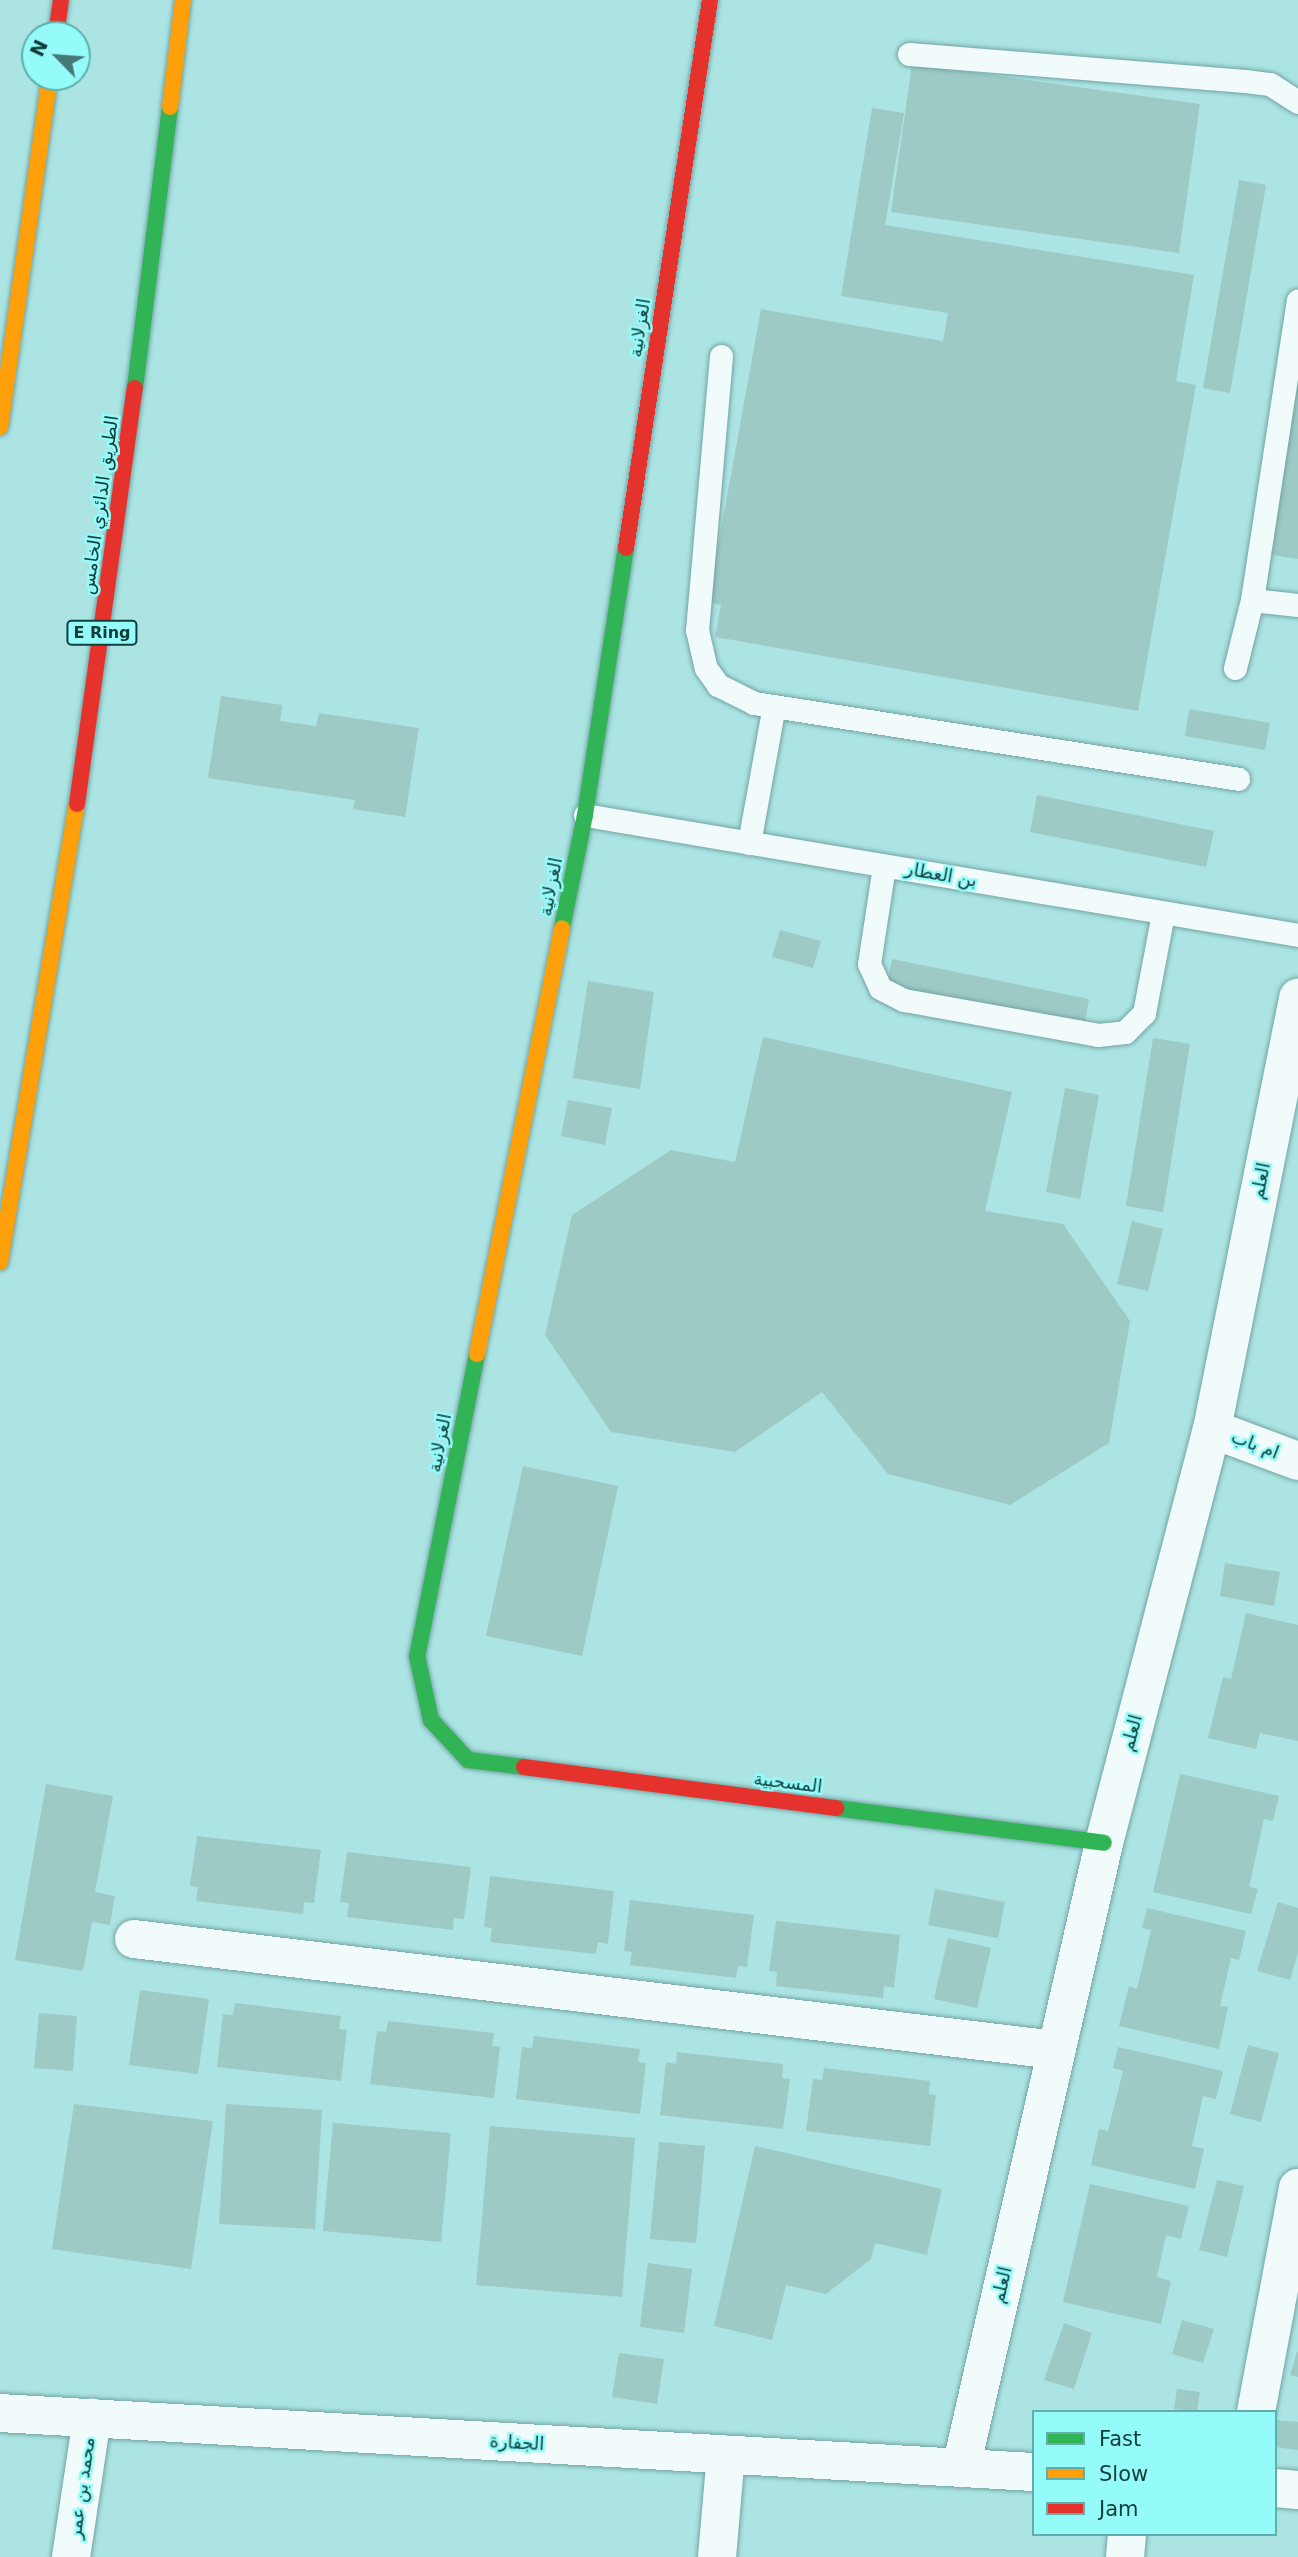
<!DOCTYPE html>
<meta charset="utf-8">
<style>
body{margin:0}
#map{position:relative;width:1298px;height:2557px;overflow:hidden;background:#abe4e3;font-family:"DejaVu Sans",Cairo,sans-serif}
div>[style]{position:absolute}
.building>*{inset:0;background:#9ecac5}
.roads{filter:drop-shadow(0 0 2px #73a4a3) drop-shadow(0 0 2px #73a4a3)}
.lane>*{height:23px;margin:-11.5px;padding:0 11.5px;transform-origin:11.5px;border-radius:11.5px;background:#f2fbfb}
.street>*{height:38px;margin:-19px;padding:0 19px;transform-origin:19px;border-radius:19px;background:#f2fbfb}
.fast>*{height:16px;margin:-8px;padding:0 8px;transform-origin:8px;border-radius:8px;background:#30b455}
.slow>*{height:16px;margin:-8px;padding:0 8px;transform-origin:8px;border-radius:8px;background:#ff9f0a}
.jam>*{height:16px;margin:-8px;padding:0 8px;transform-origin:8px;border-radius:8px;background:#e5322d}
span{translate:-50% -50%;white-space:nowrap;text-align:center;line-height:1.15;-webkit-text-stroke:5px #94fbf9;paint-order:stroke}
.shield-label span{padding:2px 5px;background:#94fbf9;border:2px solid;border-radius:5px;-webkit-text-stroke-width:0}
.shield-label{font-size:16px;color:#0f3e3d;font-weight:700}
.street-label{font-size:18px;color:#0f3e3d}
.legend{position:absolute;left:1032px;top:2410px;width:245px;height:126px;box-sizing:border-box;background:#94fbf9;border:2px solid #5fafae;margin:0;padding:9px 12px;list-style:none;font-size:21px;color:#0f3e3d}
.legend li{display:flex;align-items:center;gap:14px;height:35px}
.legend b{width:35px;border:2px solid #5fafae}
.north{position:absolute;left:21px;top:21px;width:70px;height:70px;box-sizing:border-box;background:#94fbf9;border:2px solid #5fafae;border-radius:50%;rotate:295deg;font-size:19px;font-weight:700;line-height:28px;text-align:center;color:#0f3e3d}
.north::after{content:'';display:block;margin:auto;width:24px;height:32px;background:#467877;clip-path:polygon(50% 0,100% 100%,50% 72%,0 100%)}
</style>
<div id="map">
<div class="building">
<i style="clip-path:polygon(912px 64px,1200px 104px,1179px 253px,891px 212px)"></i>
<i style="clip-path:polygon(872px 108px,904px 113px,885px 225px,1194px 275px,1176px 381px,1196px 385px,1138px 711px,715px 637px,721px 605px,708px 602px,761px 309px,943px 341px,948px 313px,841px 296px)"></i>
<i style="clip-path:polygon(1239px 180px,1266px 185px,1230px 393px,1203px 388px)"></i>
<i style="clip-path:polygon(1296px 379px,1298px 379px,1298px 559px,1272px 555px)"></i>
<i style="clip-path:polygon(221px 696px,282px 705px,280px 721px,316px 726px,319px 713px,419px 728px,405px 817px,353px 809px,355px 800px,208px 778px)"></i>
<i style="clip-path:polygon(1189px 709px,1270px 723px,1265px 750px,1185px 736px)"></i>
<i style="clip-path:polygon(1037px 795px,1214px 831px,1206px 867px,1030px 832px)"></i>
<i style="clip-path:polygon(780px 930px,821px 941px,813px 968px,772px 957px)"></i>
<i style="clip-path:polygon(892px 959px,1089px 999px,1084px 1028px,886px 988px)"></i>
<i style="clip-path:polygon(588px 981px,654px 992px,640px 1089px,573px 1078px)"></i>
<i style="clip-path:polygon(763px 1037px,1012px 1092px,985px 1211px,1063px 1224px,1130px 1321px,1109px 1443px,1010px 1505px,888px 1474px,822px 1392px,735px 1452px,611px 1432px,545px 1335px,572px 1215px,671px 1150px,735px 1162px)"></i>
<i style="clip-path:polygon(1153px 1038px,1190px 1044px,1163px 1212px,1126px 1206px)"></i>
<i style="clip-path:polygon(1065px 1088px,1099px 1095px,1080px 1199px,1046px 1192px)"></i>
<i style="clip-path:polygon(568px 1100px,612px 1108px,605px 1145px,561px 1136px)"></i>
<i style="clip-path:polygon(1132px 1221px,1163px 1229px,1148px 1291px,1117px 1284px)"></i>
<i style="clip-path:polygon(523px 1466px,618px 1486px,582px 1656px,486px 1636px)"></i>
<i style="clip-path:polygon(1225px 1563px,1280px 1572px,1274px 1606px,1220px 1596px)"></i>
<i style="clip-path:polygon(1246px 1613px,1298px 1625px,1298px 1741px,1260px 1733px,1256px 1749px,1208px 1738px,1223px 1677px,1231px 1679px)"></i>
<i style="clip-path:polygon(1180px 1774px,1279px 1796px,1273px 1821px,1264px 1819px,1249px 1887px,1258px 1889px,1251px 1914px,1153px 1892px)"></i>
<i style="clip-path:polygon(46px 1784px,113px 1796px,95px 1892px,115px 1896px,110px 1925px,92px 1922px,83px 1971px,15px 1960px)"></i>
<i style="clip-path:polygon(197px 1836px,321px 1850px,314px 1903px,304px 1902px,303px 1914px,196px 1901px,198px 1887px,190px 1886px)"></i>
<i style="clip-path:polygon(347px 1852px,471px 1867px,464px 1919px,454px 1918px,453px 1930px,347px 1917px,349px 1903px,340px 1902px)"></i>
<i style="clip-path:polygon(490px 1876px,614px 1891px,608px 1944px,598px 1942px,596px 1954px,490px 1942px,492px 1928px,484px 1927px)"></i>
<i style="clip-path:polygon(935px 1889px,1005px 1902px,998px 1938px,928px 1925px)"></i>
<i style="clip-path:polygon(630px 1900px,754px 1915px,747px 1967px,738px 1966px,736px 1978px,630px 1965px,632px 1952px,624px 1951px)"></i>
<i style="clip-path:polygon(1278px 1902px,1298px 1908px,1298px 1953px,1290px 1980px,1257px 1971px)"></i>
<i style="clip-path:polygon(1147px 1908px,1246px 1931px,1239px 1960px,1231px 1958px,1220px 2006px,1228px 2007px,1219px 2049px,1119px 2026px,1129px 1986px,1137px 1989px,1151px 1930px,1142px 1928px)"></i>
<i style="clip-path:polygon(776px 1921px,900px 1935px,894px 1988px,884px 1986px,883px 1998px,776px 1986px,777px 1972px,769px 1971px)"></i>
<i style="clip-path:polygon(948px 1938px,991px 1948px,977px 2008px,934px 1999px)"></i>
<i style="clip-path:polygon(140px 1990px,209px 1999px,198px 2074px,129px 2065px)"></i>
<i style="clip-path:polygon(235px 2003px,341px 2016px,339px 2029px,347px 2030px,341px 2081px,217px 2067px,223px 2014px,233px 2015px)"></i>
<i style="clip-path:polygon(39px 2013px,77px 2016px,73px 2071px,34px 2068px)"></i>
<i style="clip-path:polygon(388px 2021px,494px 2033px,492px 2046px,500px 2047px,494px 2098px,370px 2084px,377px 2031px,386px 2032px)"></i>
<i style="clip-path:polygon(534px 2036px,640px 2049px,638px 2062px,646px 2063px,640px 2114px,516px 2099px,522px 2047px,532px 2048px)"></i>
<i style="clip-path:polygon(1248px 2045px,1279px 2053px,1261px 2122px,1230px 2114px)"></i>
<i style="clip-path:polygon(1118px 2047px,1223px 2071px,1216px 2099px,1203px 2096px,1192px 2146px,1204px 2149px,1195px 2189px,1091px 2165px,1099px 2129px,1108px 2131px,1123px 2071px,1113px 2068px)"></i>
<i style="clip-path:polygon(677px 2052px,783px 2064px,782px 2078px,790px 2079px,783px 2129px,660px 2115px,666px 2062px,676px 2064px)"></i>
<i style="clip-path:polygon(824px 2068px,930px 2081px,929px 2094px,936px 2095px,930px 2146px,806px 2131px,813px 2079px,822px 2080px)"></i>
<i style="clip-path:polygon(74px 2104px,213px 2121px,191px 2269px,52px 2249px)"></i>
<i style="clip-path:polygon(226px 2104px,322px 2110px,315px 2229px,219px 2224px)"></i>
<i style="clip-path:polygon(333px 2123px,451px 2133px,441px 2242px,323px 2231px)"></i>
<i style="clip-path:polygon(490px 2126px,635px 2138px,622px 2297px,476px 2285px)"></i>
<i style="clip-path:polygon(659px 2142px,705px 2146px,696px 2243px,650px 2239px)"></i>
<i style="clip-path:polygon(755px 2146px,942px 2189px,927px 2255px,875px 2243px,871px 2259px,826px 2294px,786px 2285px,772px 2340px,714px 2326px)"></i>
<i style="clip-path:polygon(1217px 2180px,1244px 2186px,1227px 2257px,1199px 2250px)"></i>
<i style="clip-path:polygon(1090px 2184px,1189px 2206px,1181px 2239px,1166px 2235px,1157px 2277px,1171px 2281px,1161px 2324px,1063px 2302px)"></i>
<i style="clip-path:polygon(648px 2263px,692px 2269px,684px 2333px,640px 2327px)"></i>
<i style="clip-path:polygon(1182px 2320px,1214px 2329px,1203px 2363px,1172px 2354px)"></i>
<i style="clip-path:polygon(1064px 2323px,1092px 2333px,1074px 2389px,1044px 2380px)"></i>
<i style="clip-path:polygon(1297px 2352px,1298px 2352px,1298px 2377px,1290px 2375px)"></i>
<i style="clip-path:polygon(619px 2353px,664px 2359px,657px 2404px,612px 2397px)"></i>
<i style="clip-path:polygon(1177px 2389px,1200px 2392px,1197px 2412px,1174px 2409px)"></i>
<i style="clip-path:polygon(1275px 2420px,1298px 2422px,1298px 2450px,1275px 2447px)"></i>
</div>
<div class="roads">
<div class="lane">
<i style="left:909px;top:54px;width:337px;rotate:4.6deg"></i>
<i style="left:1245px;top:81px;width:25px;rotate:7deg"></i>
<i style="left:1270px;top:84px;width:33px;rotate:33deg"></i>
<i style="left:721px;top:356px;width:275px;rotate:95deg"></i>
<i style="left:697px;top:630px;width:39px;rotate:77deg"></i>
<i style="left:706px;top:668px;width:21px;rotate:55deg"></i>
<i style="left:718px;top:685px;width:40px;rotate:26.6deg"></i>
<i style="left:754px;top:703px;width:490px;rotate:8.9deg"></i>
<i style="left:1252px;top:600px;width:46px;rotate:6.2deg"></i>
<i style="left:1235px;top:668px;width:70px;rotate:-76deg"></i>
<i style="left:1252px;top:600px;width:303px;rotate:-81.3deg"></i>
<i style="left:585px;top:815px;width:723px;rotate:9.55deg"></i>
<i style="left:749px;top:843px;width:139px;rotate:-79.7deg"></i>
<i style="left:884px;top:866px;width:99px;rotate:98.7deg"></i>
<i style="left:869px;top:964px;width:26px;rotate:65deg"></i>
<i style="left:880px;top:988px;width:27px;rotate:27deg"></i>
<i style="left:904px;top:1000px;width:197px;rotate:10.2deg"></i>
<i style="left:1098px;top:1035px;width:27px;rotate:-6deg"></i>
<i style="left:1125px;top:1032px;width:27px;rotate:-45deg"></i>
<i style="left:1144px;top:1013px;width:102px;rotate:-79.2deg"></i>
</div>
<div class="street">
<i style="left:1212px;top:1429px;width:92px;rotate:20.4deg"></i>
<i style="left:134px;top:1939px;width:928px;rotate:6.87deg"></i>
<i style="left:1256px;top:2412px;width:228px;rotate:-79.4deg"></i>
<i style="left:0;top:2413px;width:1036px;rotate:3.27deg"></i>
<i style="left:961px;top:2468px;width:641px;rotate:-77.11deg"></i>
<i style="left:1104px;top:1843px;width:428px;rotate:-75.4deg"></i>
<i style="left:1212px;top:1429px;width:440px;rotate:-78.7deg"></i>
<i style="left:1275px;top:2488px;width:23px;rotate:5deg"></i>
<i style="left:71px;top:2557px;width:141px;rotate:-81.4deg"></i>
<i style="left:717px;top:2557px;width:102px;rotate:-85deg"></i>
<i style="left:1125px;top:2557px;width:23px;rotate:-85deg"></i>
</div>
<div class="fast">
<i style="left:135px;top:388px;width:283px;rotate:-82.9deg"></i>
<i style="left:562px;top:928px;width:115px;rotate:-78.5deg"></i>
<i style="left:585px;top:815px;width:270px;rotate:-81.3deg"></i>
<i style="left:477px;top:1354px;width:308px;rotate:101.2deg"></i>
<i style="left:417px;top:1656px;width:66px;rotate:77.7deg"></i>
<i style="left:431px;top:1720px;width:54px;rotate:47.2deg"></i>
<i style="left:468px;top:1760px;width:56px;rotate:7.1deg"></i>
<i style="left:836px;top:1808px;width:270px;rotate:7.4deg"></i>
</div>
<div class="slow">
<i style="left:170px;top:107px;width:108px;rotate:-83.1deg"></i>
<i style="left:0;top:427px;width:354px;rotate:-81.9deg"></i>
<i style="left:0;top:1262px;width:464px;rotate:-80.5deg"></i>
<i style="left:477px;top:1354px;width:434px;rotate:-78.7deg"></i>
</div>
<div class="jam">
<i style="left:56px;top:35px;width:35px;rotate:-82deg"></i>
<i style="left:626px;top:548px;width:554px;rotate:-81.29deg"></i>
<i style="left:77px;top:804px;width:420px;rotate:-82.1deg"></i>
<i style="left:524px;top:1767px;width:315px;rotate:7.5deg"></i>
</div>
</div>
<div class="shield-label">
<span style="left:102px;top:633px">E Ring</span>
</div>
<div class="street-label">
<span style="left:640px;top:328px;rotate:-81deg">الغزلانية</span>
<span style="left:100px;top:505px;rotate:-82deg">الطريق الدائري الخامس</span>
<span style="left:941px;top:875px;rotate:10deg">بن العطار</span>
<span style="left:551px;top:887px;rotate:-79deg">الغزلانية</span>
<span style="left:1261px;top:1181px;rotate:-79deg">العلم</span>
<span style="left:440px;top:1443px;rotate:-79deg">الغزلانية</span>
<span style="left:1255px;top:1445px;rotate:21deg">ام باب</span>
<span style="left:1132px;top:1733px;rotate:-75deg">العلم</span>
<span style="left:788px;top:1783px;rotate:7deg">المسحبية</span>
<span style="left:1002px;top:2285px;rotate:-77deg">العلم</span>
<span style="left:517px;top:2443px;rotate:3deg">الجفارة</span>
<span style="left:82px;top:2488px;rotate:-82deg">محمد بن عمر</span>
</div>
<ul class="legend">
<li><b style="height:9px;background:#30b455"></b>Fast</li>
<li><b style="height:9px;background:#ff9f0a"></b>Slow</li>
<li><b style="height:9px;background:#e5322d"></b>Jam</li>
</ul>
<div class="north">N</div>
</div>
